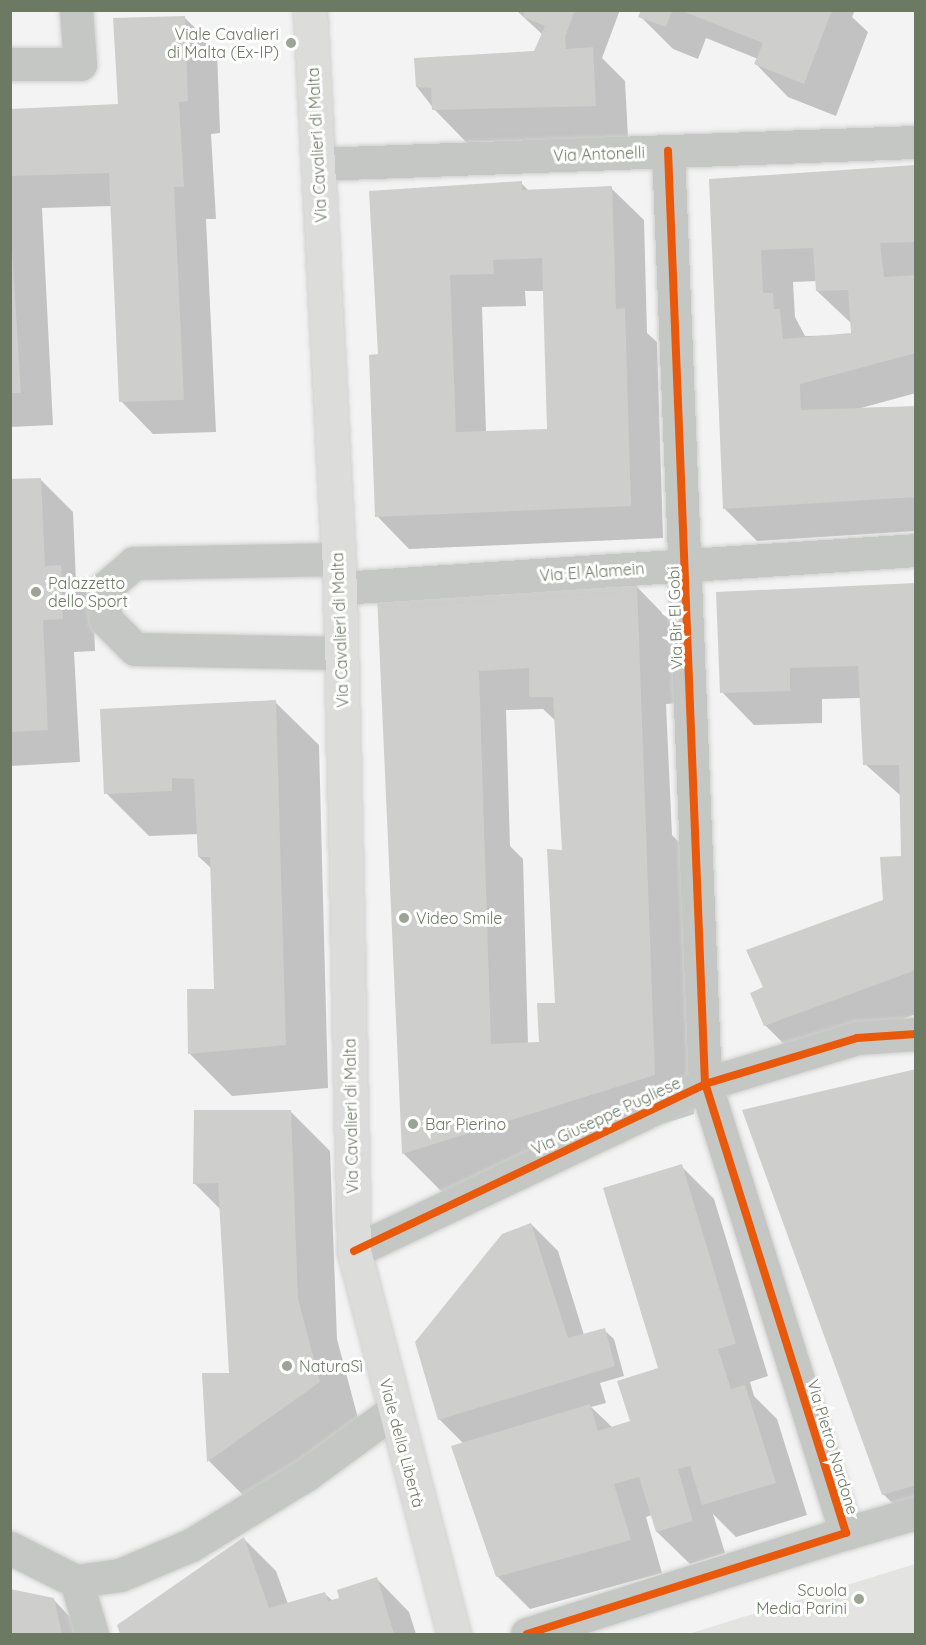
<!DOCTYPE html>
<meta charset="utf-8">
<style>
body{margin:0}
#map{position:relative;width:926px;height:1645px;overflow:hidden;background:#f4f3f4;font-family:Quicksand,sans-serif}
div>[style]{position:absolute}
.built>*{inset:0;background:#e3e3e2}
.shadow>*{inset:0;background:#0003}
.building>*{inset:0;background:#cececc}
.roads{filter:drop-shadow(0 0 2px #cfcfce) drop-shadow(0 0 2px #cfcfce)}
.street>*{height:33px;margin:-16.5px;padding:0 16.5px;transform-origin:16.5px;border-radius:16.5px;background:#c5c7c4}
.primary>*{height:33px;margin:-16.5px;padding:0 16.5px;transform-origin:16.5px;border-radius:16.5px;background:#dcdddb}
.cycleway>*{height:8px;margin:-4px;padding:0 4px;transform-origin:4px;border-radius:4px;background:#e8590c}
.dots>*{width:16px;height:16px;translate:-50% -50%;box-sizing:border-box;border:3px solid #fff;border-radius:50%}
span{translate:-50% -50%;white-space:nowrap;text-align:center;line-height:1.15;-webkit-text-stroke:6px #fff;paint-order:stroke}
.poi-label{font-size:16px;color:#6c7a63}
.right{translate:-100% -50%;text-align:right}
.left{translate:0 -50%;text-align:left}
.street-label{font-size:16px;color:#6c7a63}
.frame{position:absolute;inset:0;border:12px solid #6c7a63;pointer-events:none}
</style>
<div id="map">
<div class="built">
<i style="clip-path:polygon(915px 1564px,915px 1634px,688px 1634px)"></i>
</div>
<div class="shadow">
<i style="clip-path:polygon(516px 10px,620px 10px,602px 58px,625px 81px,628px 138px,466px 142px,434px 109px,417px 87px,535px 52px,543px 35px)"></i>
<i style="clip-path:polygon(642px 10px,855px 10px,852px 17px,868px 32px,836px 116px,788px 97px,756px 64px,758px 59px,706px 38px,698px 59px,673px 49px,640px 16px)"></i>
<i style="clip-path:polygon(184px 17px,217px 50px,220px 133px,211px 134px,216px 219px,206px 219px,216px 432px,153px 434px,121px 401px,112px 206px,42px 208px,53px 425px,10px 427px,10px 110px,119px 106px)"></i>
<i style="clip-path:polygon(evenodd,916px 167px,916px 393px,861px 408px,916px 407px,916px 531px,757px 541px,724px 508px,710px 180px,916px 167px,817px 281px,817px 291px,851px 323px,852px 335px,805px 336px,795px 317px,793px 282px,817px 281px)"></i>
<i style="clip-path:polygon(evenodd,521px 183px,530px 192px,611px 188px,644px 220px,647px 333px,657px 342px,663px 538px,409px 549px,377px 516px,380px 355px,521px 183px,525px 291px,544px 291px,548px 430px,486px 432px,482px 307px,526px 306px,525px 291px)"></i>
<i style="clip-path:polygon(40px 479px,73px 512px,76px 582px,93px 599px,95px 651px,74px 652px,80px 762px,10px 766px,10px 481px)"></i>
<i style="clip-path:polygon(916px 584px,916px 1014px,798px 1058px,765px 1025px,765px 988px,885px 901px,903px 857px,901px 796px,865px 764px,861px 698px,822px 699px,822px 723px,754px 725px,722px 692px)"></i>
<i style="clip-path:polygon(evenodd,636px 586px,675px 626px,678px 703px,666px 704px,672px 835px,685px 848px,694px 1114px,443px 1193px,403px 1153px,383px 673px,636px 586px,543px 709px,556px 721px,563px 851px,557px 1004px,541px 1043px,528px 1044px,523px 859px,510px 846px,506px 710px,543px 709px)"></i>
<i style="clip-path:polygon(275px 702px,319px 745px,328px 1088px,232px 1096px,189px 1053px,216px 990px,212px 869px,199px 857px,198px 834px,149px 836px,106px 793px)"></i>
<i style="clip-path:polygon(916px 1071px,916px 1526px,883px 1494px)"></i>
<i style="clip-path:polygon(291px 1112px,330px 1151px,337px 1339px,359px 1422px,248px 1500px,209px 1461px,204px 1374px,230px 1374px,221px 1210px,194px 1183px)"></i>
<i style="clip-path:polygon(681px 1166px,714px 1199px,768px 1376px,750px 1382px,754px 1396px,777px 1419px,807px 1515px,736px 1537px,713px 1514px,725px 1553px,690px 1564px,657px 1532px,652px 1515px,646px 1517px,662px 1573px,530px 1609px,497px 1576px,463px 1443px,439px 1419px,531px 1224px,558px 1251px,584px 1335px,604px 1330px,614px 1339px,624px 1376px,600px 1383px,606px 1403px,591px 1407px,613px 1428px,632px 1422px,660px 1369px)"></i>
<i style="clip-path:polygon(244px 1539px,276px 1571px,288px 1604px,325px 1594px,333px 1601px,341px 1599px,377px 1579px,409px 1612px,416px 1634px,121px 1634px,119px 1626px)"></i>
<i style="clip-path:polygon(10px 1590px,53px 1599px,86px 1634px,10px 1634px)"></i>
</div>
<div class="building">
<i style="clip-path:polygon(525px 10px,575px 10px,565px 37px,566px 49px,593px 47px,596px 106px,432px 110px,431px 88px,416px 87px,414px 58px,534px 51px,545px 26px,523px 17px)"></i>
<i style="clip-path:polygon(641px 10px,672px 10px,666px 27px,638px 17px)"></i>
<i style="clip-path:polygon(832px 10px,804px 84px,754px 64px,763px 43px,682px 11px)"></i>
<i style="clip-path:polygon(185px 16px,188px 101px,179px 102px,184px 187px,174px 187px,184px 400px,119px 402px,109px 173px,10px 176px,10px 109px,118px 104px,113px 18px)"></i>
<i style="clip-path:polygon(evenodd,916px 165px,916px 242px,880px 243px,884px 277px,916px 275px,916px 353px,800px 384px,801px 410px,916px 406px,916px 497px,723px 509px,709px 179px,916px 165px,813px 248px,816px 291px,848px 290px,851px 333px,783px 339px,780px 309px,774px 309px,773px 293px,763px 293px,761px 250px,813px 248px)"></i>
<i style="clip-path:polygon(evenodd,522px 181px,522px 190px,612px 186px,616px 309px,625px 308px,631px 506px,375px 517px,369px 355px,378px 354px,369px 191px,522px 181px,542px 258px,547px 429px,456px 432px,450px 275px,494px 274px,493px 260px,542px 258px)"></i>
<i style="clip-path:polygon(10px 216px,21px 393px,10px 393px)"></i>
<i style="clip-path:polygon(41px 478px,45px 566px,61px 565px,63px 619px,43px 620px,48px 730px,10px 732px,10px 479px)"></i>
<i style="clip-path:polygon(916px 583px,916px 970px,764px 1026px,750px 993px,763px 987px,746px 950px,883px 900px,880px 857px,901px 856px,899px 765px,863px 765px,858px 666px,790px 668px,790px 691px,720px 693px,716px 592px)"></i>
<i style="clip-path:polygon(evenodd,637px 585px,655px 1075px,402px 1154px,377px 595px,637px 585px,529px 668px,529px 697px,553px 697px,562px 850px,547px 849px,555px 1003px,537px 1003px,539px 1042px,491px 1044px,479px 671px,529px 668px)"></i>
<i style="clip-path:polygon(276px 700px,286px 1045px,188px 1054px,187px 989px,214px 989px,210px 857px,198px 857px,194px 779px,172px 778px,172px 791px,104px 794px,100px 709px)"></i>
<i style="clip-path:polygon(916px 1069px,916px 1485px,882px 1495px,742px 1110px)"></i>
<i style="clip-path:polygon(194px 1110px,291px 1110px,298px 1299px,320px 1382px,207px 1462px,202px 1373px,229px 1373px,218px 1183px,193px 1184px)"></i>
<i style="clip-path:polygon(682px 1164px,736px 1344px,718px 1349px,731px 1389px,745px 1385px,776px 1483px,702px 1505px,690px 1466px,678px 1469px,693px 1521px,656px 1532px,639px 1477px,614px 1484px,631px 1540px,496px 1577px,451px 1446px,590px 1404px,598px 1431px,630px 1421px,617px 1381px,658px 1368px,603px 1188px)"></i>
<i style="clip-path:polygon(531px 1223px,568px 1338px,605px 1328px,615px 1366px,438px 1420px,415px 1342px,502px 1234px)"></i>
<i style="clip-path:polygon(244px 1537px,269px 1608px,325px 1592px,328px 1601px,339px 1598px,337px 1590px,377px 1577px,394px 1634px,120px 1634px,117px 1625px)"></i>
<i style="clip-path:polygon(10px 1589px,54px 1598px,62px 1634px,10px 1634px)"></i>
</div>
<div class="roads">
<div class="street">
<i style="left:10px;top:64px;width:70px"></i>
<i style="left:80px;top:64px;width:54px;rotate:-94.2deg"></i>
<i style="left:318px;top:164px;width:598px;rotate:-2.11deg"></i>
<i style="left:338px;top:559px;width:204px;rotate:178.9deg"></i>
<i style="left:134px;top:563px;width:38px;rotate:139deg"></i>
<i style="left:105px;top:588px;width:15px;rotate:98deg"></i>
<i style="left:103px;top:603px;width:17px;rotate:80deg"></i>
<i style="left:106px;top:620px;width:41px;rotate:45deg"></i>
<i style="left:135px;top:649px;width:206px;rotate:1.1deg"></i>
<i style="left:340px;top:588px;width:577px;rotate:-3.77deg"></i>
<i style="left:354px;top:1251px;width:389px;rotate:-25.4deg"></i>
<i style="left:705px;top:1084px;width:159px;rotate:-16.8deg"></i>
<i style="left:857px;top:1038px;width:59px;rotate:-3.9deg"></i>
<i style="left:846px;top:1533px;width:73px;rotate:-15.9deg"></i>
<i style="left:10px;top:1548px;width:74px;rotate:26.6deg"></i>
<i style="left:76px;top:1581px;width:44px;rotate:-7.8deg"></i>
<i style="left:120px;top:1575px;width:77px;rotate:-22.9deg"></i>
<i style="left:191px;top:1545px;width:136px;rotate:-31.5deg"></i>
<i style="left:307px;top:1474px;width:105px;rotate:-36.1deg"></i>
<i style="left:76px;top:1581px;width:55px;rotate:73.2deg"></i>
<i style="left:527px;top:1634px;width:335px;rotate:-17.6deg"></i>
<i style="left:846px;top:1533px;width:471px;rotate:-107.4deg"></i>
<i style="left:705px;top:1084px;width:934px;rotate:-92.27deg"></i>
</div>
<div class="primary">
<i style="left:310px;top:10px;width:579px;rotate:87.03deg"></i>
<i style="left:340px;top:588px;width:663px;rotate:88.79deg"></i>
<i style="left:354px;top:1251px;width:396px;rotate:75.4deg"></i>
</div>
</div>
<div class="cycleway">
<i style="left:354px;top:1251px;width:389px;rotate:-25.4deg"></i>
<i style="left:705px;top:1084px;width:159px;rotate:-16.8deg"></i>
<i style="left:857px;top:1038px;width:59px;rotate:-3.9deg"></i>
<i style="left:527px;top:1634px;width:335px;rotate:-17.6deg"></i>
<i style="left:846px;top:1533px;width:471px;rotate:-107.4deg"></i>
<i style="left:705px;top:1084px;width:934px;rotate:-92.27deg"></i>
</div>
<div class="dots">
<i style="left:291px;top:43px;background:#9ca496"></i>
<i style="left:36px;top:592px;background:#9ca496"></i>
<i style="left:404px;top:918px;background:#9ca496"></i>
<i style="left:413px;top:1124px;background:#9ca496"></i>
<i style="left:287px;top:1366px;background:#9ca496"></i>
<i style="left:859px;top:1599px;background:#9ca496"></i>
</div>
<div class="poi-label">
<span class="right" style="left:279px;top:43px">Viale Cavalieri<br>di Malta (Ex-IP)</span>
<span class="left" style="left:48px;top:592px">Palazzetto<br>dello Sport</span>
<span class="left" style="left:416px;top:918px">Video Smile</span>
<span class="left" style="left:425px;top:1124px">Bar Pierino</span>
<span class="left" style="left:299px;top:1366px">NaturaSì</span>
<span class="right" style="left:847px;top:1599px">Scuola<br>Media Parini</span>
</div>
<div class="street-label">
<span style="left:317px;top:145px;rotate:-93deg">Via Cavalieri di Malta</span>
<span style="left:599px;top:154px;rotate:-2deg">Via Antonelli</span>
<span style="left:592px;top:572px;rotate:-4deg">Via El Alamein</span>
<span style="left:675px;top:618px;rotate:-92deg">Via Bir El Gobi</span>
<span style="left:340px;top:630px;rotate:-92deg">Via Cavalieri di Malta</span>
<span style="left:351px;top:1116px;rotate:-91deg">Via Cavalieri di Malta</span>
<span style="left:606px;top:1116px;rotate:-25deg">Via Giuseppe Pugliese</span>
<span style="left:402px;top:1443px;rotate:75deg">Viale della Libertà</span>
<span style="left:833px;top:1447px;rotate:73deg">Via Pietro Nardone</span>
</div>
<div class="frame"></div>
</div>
